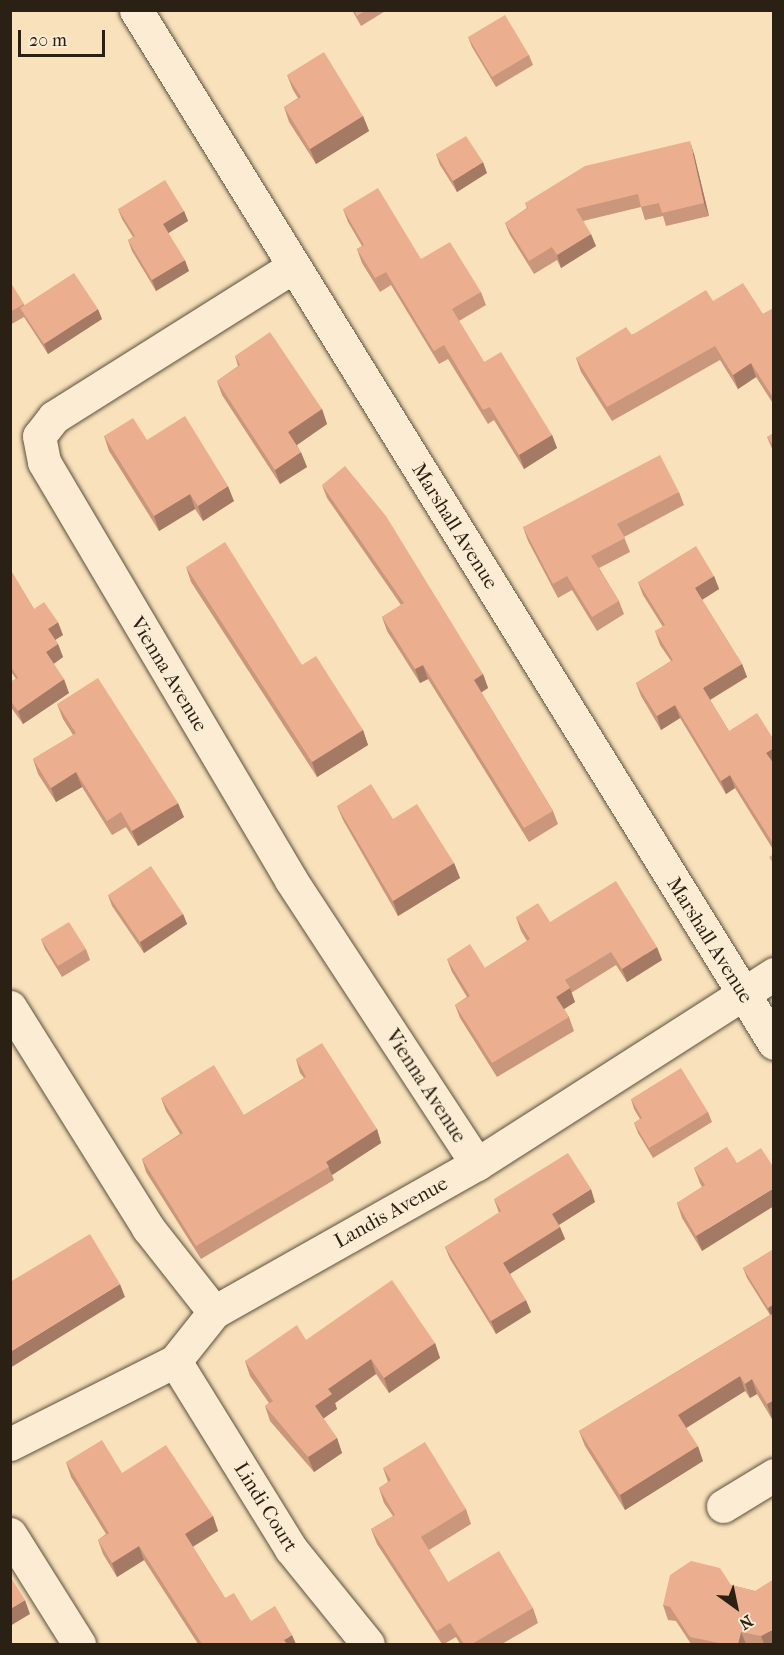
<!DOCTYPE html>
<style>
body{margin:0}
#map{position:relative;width:784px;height:1655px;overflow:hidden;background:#f9e2bb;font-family:"IM FELL French Canon",serif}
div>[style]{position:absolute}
.roads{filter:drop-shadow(0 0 2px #5e503e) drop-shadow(0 0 2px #5e503e)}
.minor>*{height:33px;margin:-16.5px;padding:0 16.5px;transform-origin:16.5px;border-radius:16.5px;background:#fbecd3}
.wall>*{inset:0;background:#ca967c}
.shaded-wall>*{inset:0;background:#a47a65}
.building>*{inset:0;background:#ebaf90}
span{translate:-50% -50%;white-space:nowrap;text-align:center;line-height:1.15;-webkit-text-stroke:4.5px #fbecd3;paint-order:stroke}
.street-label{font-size:20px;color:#2a2014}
.frame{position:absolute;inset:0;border:12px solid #2a2014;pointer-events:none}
.north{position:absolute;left:706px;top:1577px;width:60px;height:60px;-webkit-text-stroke:4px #fbecd3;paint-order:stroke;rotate:147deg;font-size:16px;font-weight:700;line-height:24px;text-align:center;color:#2a2014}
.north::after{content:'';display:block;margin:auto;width:21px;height:27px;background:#2a2014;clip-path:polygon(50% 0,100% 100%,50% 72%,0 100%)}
.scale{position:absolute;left:18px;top:30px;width:87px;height:27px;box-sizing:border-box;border:3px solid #2a2014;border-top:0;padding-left:8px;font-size:18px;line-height:21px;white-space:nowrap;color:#2a2014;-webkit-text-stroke:4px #fbecd3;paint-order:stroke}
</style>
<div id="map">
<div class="roads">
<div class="minor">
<i style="left:136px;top:10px;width:1214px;rotate:58.3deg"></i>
<i style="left:294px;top:266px;width:284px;rotate:147.8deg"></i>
<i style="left:54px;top:417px;width:24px;rotate:128deg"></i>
<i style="left:39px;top:436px;width:26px;rotate:79deg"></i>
<i style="left:44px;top:462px;width:486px;rotate:59.4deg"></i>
<i style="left:291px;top:880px;width:339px;rotate:56.8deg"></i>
<i style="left:10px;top:1007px;width:261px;rotate:58deg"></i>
<i style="left:148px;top:1228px;width:107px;rotate:51.8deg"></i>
<i style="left:175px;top:1361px;width:221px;rotate:58.3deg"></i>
<i style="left:291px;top:1549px;width:122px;rotate:51deg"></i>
<i style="left:10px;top:1444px;width:185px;rotate:-26.7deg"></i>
<i style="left:175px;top:1361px;width:63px;rotate:-51.5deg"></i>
<i style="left:214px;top:1312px;width:302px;rotate:-29.4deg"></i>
<i style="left:477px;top:1164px;width:353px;rotate:-32.6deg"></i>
<i style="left:723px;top:1506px;width:60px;rotate:-31.3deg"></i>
<i style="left:10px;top:1534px;width:130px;rotate:57.9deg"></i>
</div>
</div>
<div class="wall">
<i style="clip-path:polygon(352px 10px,387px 10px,361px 26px)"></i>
<i style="clip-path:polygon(468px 37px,529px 55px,533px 65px,496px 87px,472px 47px)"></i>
<i style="clip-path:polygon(287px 75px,363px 116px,369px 131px,316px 164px,289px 122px,284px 107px,298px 98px,293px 90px)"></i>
<i style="clip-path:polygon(436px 154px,487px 173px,457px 192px,440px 165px)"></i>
<i style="clip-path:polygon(694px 154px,709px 216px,666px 226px,663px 216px,645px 220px,641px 207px,583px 221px,596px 246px,561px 268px,557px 260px,534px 274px,510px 235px,505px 223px,527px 208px,525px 203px)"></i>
<i style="clip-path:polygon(118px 209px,184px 211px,188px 221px,168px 233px,189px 271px,156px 291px,132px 251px,128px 240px,133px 237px,122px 219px)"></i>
<i style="clip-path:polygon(343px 209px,421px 259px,481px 292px,486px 305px,459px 321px,484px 362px,552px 435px,557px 448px,524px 469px,494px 420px,488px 424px,448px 359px,439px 364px,391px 285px,380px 292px,362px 263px,357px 249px,362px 246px,348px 222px)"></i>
<i style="clip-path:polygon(10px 282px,25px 306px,102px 319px,48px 354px,24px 317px,10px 325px)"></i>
<i style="clip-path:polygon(713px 301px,763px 314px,774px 308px,774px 405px,756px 377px,738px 389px,720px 360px,612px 421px,581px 372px,576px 358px)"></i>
<i style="clip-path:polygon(235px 356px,322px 409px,327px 424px,297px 445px,307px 467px,280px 484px,222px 395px,217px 381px,238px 366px)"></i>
<i style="clip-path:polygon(774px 433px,774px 453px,767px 437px)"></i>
<i style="clip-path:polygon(104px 436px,147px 440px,234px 501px,203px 521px,195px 509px,159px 531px,109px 451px)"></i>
<i style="clip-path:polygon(322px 485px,483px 674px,488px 688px,481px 692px,553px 811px,558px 824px,529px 842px,428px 679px,420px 683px,387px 631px,382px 617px,401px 605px,327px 498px)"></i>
<i style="clip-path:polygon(679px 492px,684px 505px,624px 537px,630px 552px,599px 568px,619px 601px,624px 614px,597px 631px,572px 590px,558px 598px,528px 541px,523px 527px)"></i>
<i style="clip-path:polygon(186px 567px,302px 665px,363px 730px,368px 745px,317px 777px,191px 582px)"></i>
<i style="clip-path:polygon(10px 569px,34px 609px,63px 635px,55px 640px,58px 644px,63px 657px,53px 664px,69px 693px,23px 724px,10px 706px,10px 682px,16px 679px,10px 670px)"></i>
<i style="clip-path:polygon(714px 576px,719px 589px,702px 600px,742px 664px,747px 677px,710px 700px,729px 731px,774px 740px,774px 851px,735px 788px,726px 794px,680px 718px,661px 730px,641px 696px,636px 683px,671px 661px,660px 645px,655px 631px,663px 627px,643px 595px,638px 582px)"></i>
<i style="clip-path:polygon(57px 704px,184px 817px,138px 846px,126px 827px,112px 835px,82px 787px,56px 802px,38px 774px,33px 759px,73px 735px,63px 719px)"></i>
<i style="clip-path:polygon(337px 806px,393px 819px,454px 863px,460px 878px,398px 916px,343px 820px)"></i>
<i style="clip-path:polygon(108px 895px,183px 914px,187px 924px,144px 953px,112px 906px)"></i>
<i style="clip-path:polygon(516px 917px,550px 922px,662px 960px,627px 982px,616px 965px,571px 993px,575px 1002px,564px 1009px,569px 1017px,574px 1031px,497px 1077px,460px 1018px,455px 1005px,467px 997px,452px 972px,447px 959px,485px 968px,527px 941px,521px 931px)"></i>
<i style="clip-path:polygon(41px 939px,86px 949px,90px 960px,62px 977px,45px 949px)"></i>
<i style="clip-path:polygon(296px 1059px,377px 1129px,381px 1143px,332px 1175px,334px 1180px,201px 1259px,146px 1172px,142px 1159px,180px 1134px,166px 1111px,161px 1098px,244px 1115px,304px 1078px,300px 1073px)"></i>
<i style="clip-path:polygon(631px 1099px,708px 1112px,712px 1122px,653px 1158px,638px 1133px,634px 1123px,640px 1119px,634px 1109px)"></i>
<i style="clip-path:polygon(727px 1147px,702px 1251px,682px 1218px,677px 1203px,702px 1187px,700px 1183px,694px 1168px)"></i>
<i style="clip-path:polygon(494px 1199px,595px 1202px,559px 1225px,565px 1239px,510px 1274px,531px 1312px,496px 1334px,450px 1259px,445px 1247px,499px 1213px)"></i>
<i style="clip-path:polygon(774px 1249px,774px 1418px,772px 1419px,757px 1394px,750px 1398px,745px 1391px,686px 1428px,703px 1461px,625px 1510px,585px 1446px,579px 1431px,770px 1315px,747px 1278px,743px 1268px)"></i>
<i style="clip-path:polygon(306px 1340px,435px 1343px,440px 1358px,389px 1393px,376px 1374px,335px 1403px,337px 1409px,323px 1418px,337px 1438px,342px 1453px,314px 1472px,270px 1421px,265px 1406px,269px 1403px,250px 1376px,245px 1361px)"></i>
<i style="clip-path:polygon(66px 1462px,122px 1473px,213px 1516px,218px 1531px,193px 1547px,225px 1598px,251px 1621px,296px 1644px,198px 1644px,144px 1560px,117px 1577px,103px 1554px,98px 1540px,106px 1534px,71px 1477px)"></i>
<i style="clip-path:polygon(383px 1468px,466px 1509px,471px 1524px,429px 1550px,448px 1582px,533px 1608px,538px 1623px,502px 1644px,460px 1644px,456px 1637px,444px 1644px,442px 1644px,377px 1544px,371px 1529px,393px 1516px,384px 1503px,379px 1488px,388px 1482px)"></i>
<i style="clip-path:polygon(731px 1585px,755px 1591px,774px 1644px,691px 1644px,676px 1621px,668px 1620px,663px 1605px)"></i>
</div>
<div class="shaded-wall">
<i style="clip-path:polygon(363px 116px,369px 131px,316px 164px,310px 149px)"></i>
<i style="clip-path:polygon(690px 141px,694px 154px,709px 216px,704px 203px)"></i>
<i style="clip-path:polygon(483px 162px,487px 173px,457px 192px,453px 181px)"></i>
<i style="clip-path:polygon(184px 211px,188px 221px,167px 234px,163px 224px)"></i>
<i style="clip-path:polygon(591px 234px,596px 246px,561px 268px,557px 255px)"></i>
<i style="clip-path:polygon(185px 260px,189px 271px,156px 291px,152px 280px)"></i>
<i style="clip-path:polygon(98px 309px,102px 319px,48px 354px,44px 344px)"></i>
<i style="clip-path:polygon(751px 363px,756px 377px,738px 389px,733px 375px)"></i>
<i style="clip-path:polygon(322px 409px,327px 424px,294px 447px,288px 432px)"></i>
<i style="clip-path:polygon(552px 435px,557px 448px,524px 469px,519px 455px)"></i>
<i style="clip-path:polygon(301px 452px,307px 467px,280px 484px,275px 470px)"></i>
<i style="clip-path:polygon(228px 486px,234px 501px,203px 521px,198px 506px)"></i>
<i style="clip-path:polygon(190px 494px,195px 509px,159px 531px,154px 516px)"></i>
<i style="clip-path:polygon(714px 576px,719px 589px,700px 601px,695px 588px)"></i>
<i style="clip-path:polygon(58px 622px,63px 635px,52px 642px,48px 629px)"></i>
<i style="clip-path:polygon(58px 644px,63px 657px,51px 666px,46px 652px)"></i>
<i style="clip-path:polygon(742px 664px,747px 677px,708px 701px,703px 688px)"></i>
<i style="clip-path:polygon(423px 665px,428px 679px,420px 683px,415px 669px)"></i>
<i style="clip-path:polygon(483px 674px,488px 688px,479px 694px,474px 680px)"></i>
<i style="clip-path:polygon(64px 679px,69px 693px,23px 724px,18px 711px)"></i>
<i style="clip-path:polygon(675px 705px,680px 718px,661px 730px,657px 716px)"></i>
<i style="clip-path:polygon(363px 730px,368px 745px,317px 777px,312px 762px)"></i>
<i style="clip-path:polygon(774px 748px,774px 765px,766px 753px)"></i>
<i style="clip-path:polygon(76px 772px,82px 787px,56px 802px,51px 788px)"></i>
<i style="clip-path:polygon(730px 775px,735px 788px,726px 794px,721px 781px)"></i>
<i style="clip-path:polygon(178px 803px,184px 817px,138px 846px,132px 831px)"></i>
<i style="clip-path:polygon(454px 863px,460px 878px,398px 916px,393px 901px)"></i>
<i style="clip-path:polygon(183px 914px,187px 924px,144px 953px,140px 942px)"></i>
<i style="clip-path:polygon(657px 947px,662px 960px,627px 982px,622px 969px)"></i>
<i style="clip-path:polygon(570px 988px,575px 1002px,561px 1011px,556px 997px)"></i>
<i style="clip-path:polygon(377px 1129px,381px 1143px,332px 1175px,326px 1162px)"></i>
<i style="clip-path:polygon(774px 1188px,774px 1206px,702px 1251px,696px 1236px)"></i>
<i style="clip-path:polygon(591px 1189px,595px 1202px,557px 1226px,552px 1214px)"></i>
<i style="clip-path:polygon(560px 1227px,565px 1239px,508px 1275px,503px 1263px)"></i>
<i style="clip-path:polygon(120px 1284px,125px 1297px,10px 1368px,10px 1352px)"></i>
<i style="clip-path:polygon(526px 1300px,531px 1312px,496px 1334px,491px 1321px)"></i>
<i style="clip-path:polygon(774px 1304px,774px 1317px,772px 1318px,768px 1308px)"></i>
<i style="clip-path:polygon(435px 1343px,440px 1358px,389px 1393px,384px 1378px)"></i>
<i style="clip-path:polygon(371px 1359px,376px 1374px,335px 1403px,337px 1409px,320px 1421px,315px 1406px,328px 1389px)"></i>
<i style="clip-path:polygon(740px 1376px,745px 1391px,683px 1430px,678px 1415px)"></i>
<i style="clip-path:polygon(752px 1379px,757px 1394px,750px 1398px,745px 1384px)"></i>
<i style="clip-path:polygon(774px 1400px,774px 1418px,772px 1419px,767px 1404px)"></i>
<i style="clip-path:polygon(337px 1438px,342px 1453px,314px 1472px,308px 1457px)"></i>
<i style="clip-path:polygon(698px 1446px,703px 1461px,625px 1510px,620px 1495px)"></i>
<i style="clip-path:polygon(213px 1516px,218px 1531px,190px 1548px,185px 1534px)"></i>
<i style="clip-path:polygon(139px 1546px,144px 1560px,117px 1577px,112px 1563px)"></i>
<i style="clip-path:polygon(25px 1600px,30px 1614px,10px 1626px,10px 1609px)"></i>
<i style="clip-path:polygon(774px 1629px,774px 1644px,764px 1644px,761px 1636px)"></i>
<i style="clip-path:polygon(741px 1632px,746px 1644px,738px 1644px)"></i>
<i style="clip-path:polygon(292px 1635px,296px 1644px,286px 1644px,284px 1640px)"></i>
</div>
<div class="building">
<i style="clip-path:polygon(354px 10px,366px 10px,357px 16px)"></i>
<i style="clip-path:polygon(505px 15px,529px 55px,492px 77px,468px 37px)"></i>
<i style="clip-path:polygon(324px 52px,363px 116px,310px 149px,284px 107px,301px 97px,287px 75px)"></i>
<i style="clip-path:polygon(466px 136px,483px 162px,453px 181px,436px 154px)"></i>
<i style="clip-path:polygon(690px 141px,704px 203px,662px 213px,659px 203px,641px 207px,638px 194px,576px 209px,591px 234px,557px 255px,552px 247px,529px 261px,505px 223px,528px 208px,525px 203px,585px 166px)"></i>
<i style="clip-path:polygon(165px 180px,184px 211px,163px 224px,185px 260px,152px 280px,128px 240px,135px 236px,118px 209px)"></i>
<i style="clip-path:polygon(378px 188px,421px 259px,450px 242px,481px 292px,452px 309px,484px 362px,501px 352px,552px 435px,519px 455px,490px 407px,483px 410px,444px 345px,434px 351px,386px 272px,375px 278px,357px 249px,364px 245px,343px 209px)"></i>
<i style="clip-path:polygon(74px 273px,98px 309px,44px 344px,20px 308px)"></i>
<i style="clip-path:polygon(10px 282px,24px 304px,10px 312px)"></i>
<i style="clip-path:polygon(743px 283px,763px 314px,774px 308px,774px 399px,751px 363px,733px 375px,715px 346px,607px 407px,576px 358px,626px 327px,632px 335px,706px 290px,713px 301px)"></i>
<i style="clip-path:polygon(270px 332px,322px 409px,288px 432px,301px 452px,275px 470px,217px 381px,240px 365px,235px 356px)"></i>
<i style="clip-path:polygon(185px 416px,228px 486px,198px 506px,190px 494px,154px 516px,104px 436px,133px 418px,147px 440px)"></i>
<i style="clip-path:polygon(774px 433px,774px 447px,767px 437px)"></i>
<i style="clip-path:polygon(660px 455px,679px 492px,617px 524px,625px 538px,591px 556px,619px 601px,592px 617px,567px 576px,553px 584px,523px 527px)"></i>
<i style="clip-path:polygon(345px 466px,386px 516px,483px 674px,474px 680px,553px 811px,524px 828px,423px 665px,415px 669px,382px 617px,404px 603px,322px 485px)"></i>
<i style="clip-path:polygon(225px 542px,302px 665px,316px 656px,363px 730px,312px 762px,186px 567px)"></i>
<i style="clip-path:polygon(696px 546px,714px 576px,695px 588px,742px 664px,703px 688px,729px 731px,757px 713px,774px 740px,774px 748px,766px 753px,774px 764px,774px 845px,730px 775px,721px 781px,675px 705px,657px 716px,636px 683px,673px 660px,655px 631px,665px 625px,638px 582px)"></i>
<i style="clip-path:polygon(10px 569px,34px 609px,44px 602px,58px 622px,48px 629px,58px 644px,46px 652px,64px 679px,18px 711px,10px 700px,10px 682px,18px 678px,10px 665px)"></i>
<i style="clip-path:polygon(98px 678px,178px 803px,132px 831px,121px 812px,107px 821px,76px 772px,51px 788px,33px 759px,76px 733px,57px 704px)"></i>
<i style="clip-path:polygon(371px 784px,393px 819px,417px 804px,454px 863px,393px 901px,337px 806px)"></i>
<i style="clip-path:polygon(774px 854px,774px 865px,769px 857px)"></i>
<i style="clip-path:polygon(151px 866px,183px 914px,140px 942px,108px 895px)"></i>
<i style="clip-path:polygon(616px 881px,657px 947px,622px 969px,611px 952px,565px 980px,570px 988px,556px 997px,569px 1017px,492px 1063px,455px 1005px,470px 996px,447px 959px,470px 944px,485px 968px,530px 939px,516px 917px,538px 903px,550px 922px)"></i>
<i style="clip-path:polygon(69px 922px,86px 949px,58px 966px,41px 939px)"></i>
<i style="clip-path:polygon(322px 1043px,377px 1129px,326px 1162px,329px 1167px,196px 1246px,142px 1159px,183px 1133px,161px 1098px,214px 1065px,244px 1115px,306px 1077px,296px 1059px)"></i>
<i style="clip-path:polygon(681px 1068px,708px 1112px,649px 1148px,634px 1123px,642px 1118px,631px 1099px)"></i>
<i style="clip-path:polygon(727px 1147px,737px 1163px,761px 1148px,774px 1168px,774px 1188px,696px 1236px,677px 1203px,705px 1185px,694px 1168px)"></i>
<i style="clip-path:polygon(568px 1153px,591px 1189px,552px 1214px,560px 1227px,503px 1263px,526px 1300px,491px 1321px,445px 1247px,501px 1211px,494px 1199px)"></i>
<i style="clip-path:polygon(90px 1234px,120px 1284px,10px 1352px,10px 1282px)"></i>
<i style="clip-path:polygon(774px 1249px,774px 1304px,768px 1308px,743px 1268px)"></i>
<i style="clip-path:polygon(392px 1280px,435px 1343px,384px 1378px,371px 1359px,328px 1389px,332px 1394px,315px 1406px,337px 1438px,308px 1457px,265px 1406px,273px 1401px,245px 1361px,297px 1325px,306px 1340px)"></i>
<i style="clip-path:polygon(774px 1313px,774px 1400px,767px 1404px,752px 1379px,745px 1384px,740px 1376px,678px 1415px,698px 1446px,620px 1495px,579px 1431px)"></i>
<i style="clip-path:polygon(102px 1440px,122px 1473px,166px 1445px,213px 1516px,185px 1534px,225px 1598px,234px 1593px,251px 1621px,275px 1606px,292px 1635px,284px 1640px,287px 1644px,202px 1644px,139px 1546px,112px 1563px,98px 1540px,109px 1533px,66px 1462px)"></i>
<i style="clip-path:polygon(425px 1442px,466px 1509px,421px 1537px,448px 1582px,499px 1551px,533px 1608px,472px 1644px,464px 1644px,450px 1623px,437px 1631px,371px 1529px,395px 1515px,379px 1488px,391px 1480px,383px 1468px)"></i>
<i style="clip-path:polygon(691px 1561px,720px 1568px,731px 1585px,755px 1591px,774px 1579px,774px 1629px,761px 1636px,741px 1632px,738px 1644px,724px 1644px,690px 1637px,670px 1607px,663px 1605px,670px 1575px)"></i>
<i style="clip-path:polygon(10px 1576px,25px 1600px,10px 1609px)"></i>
</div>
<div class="street-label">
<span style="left:455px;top:526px;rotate:58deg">Marshall Avenue</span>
<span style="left:169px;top:674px;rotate:59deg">Vienna Avenue</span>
<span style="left:710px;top:940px;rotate:58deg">Marshall Avenue</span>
<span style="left:426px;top:1086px;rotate:57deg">Vienna Avenue</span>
<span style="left:391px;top:1212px;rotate:-29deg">Landis Avenue</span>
<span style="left:266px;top:1507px;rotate:58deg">Lindi Court</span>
</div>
<div class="frame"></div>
<div class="north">N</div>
<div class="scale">20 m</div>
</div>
